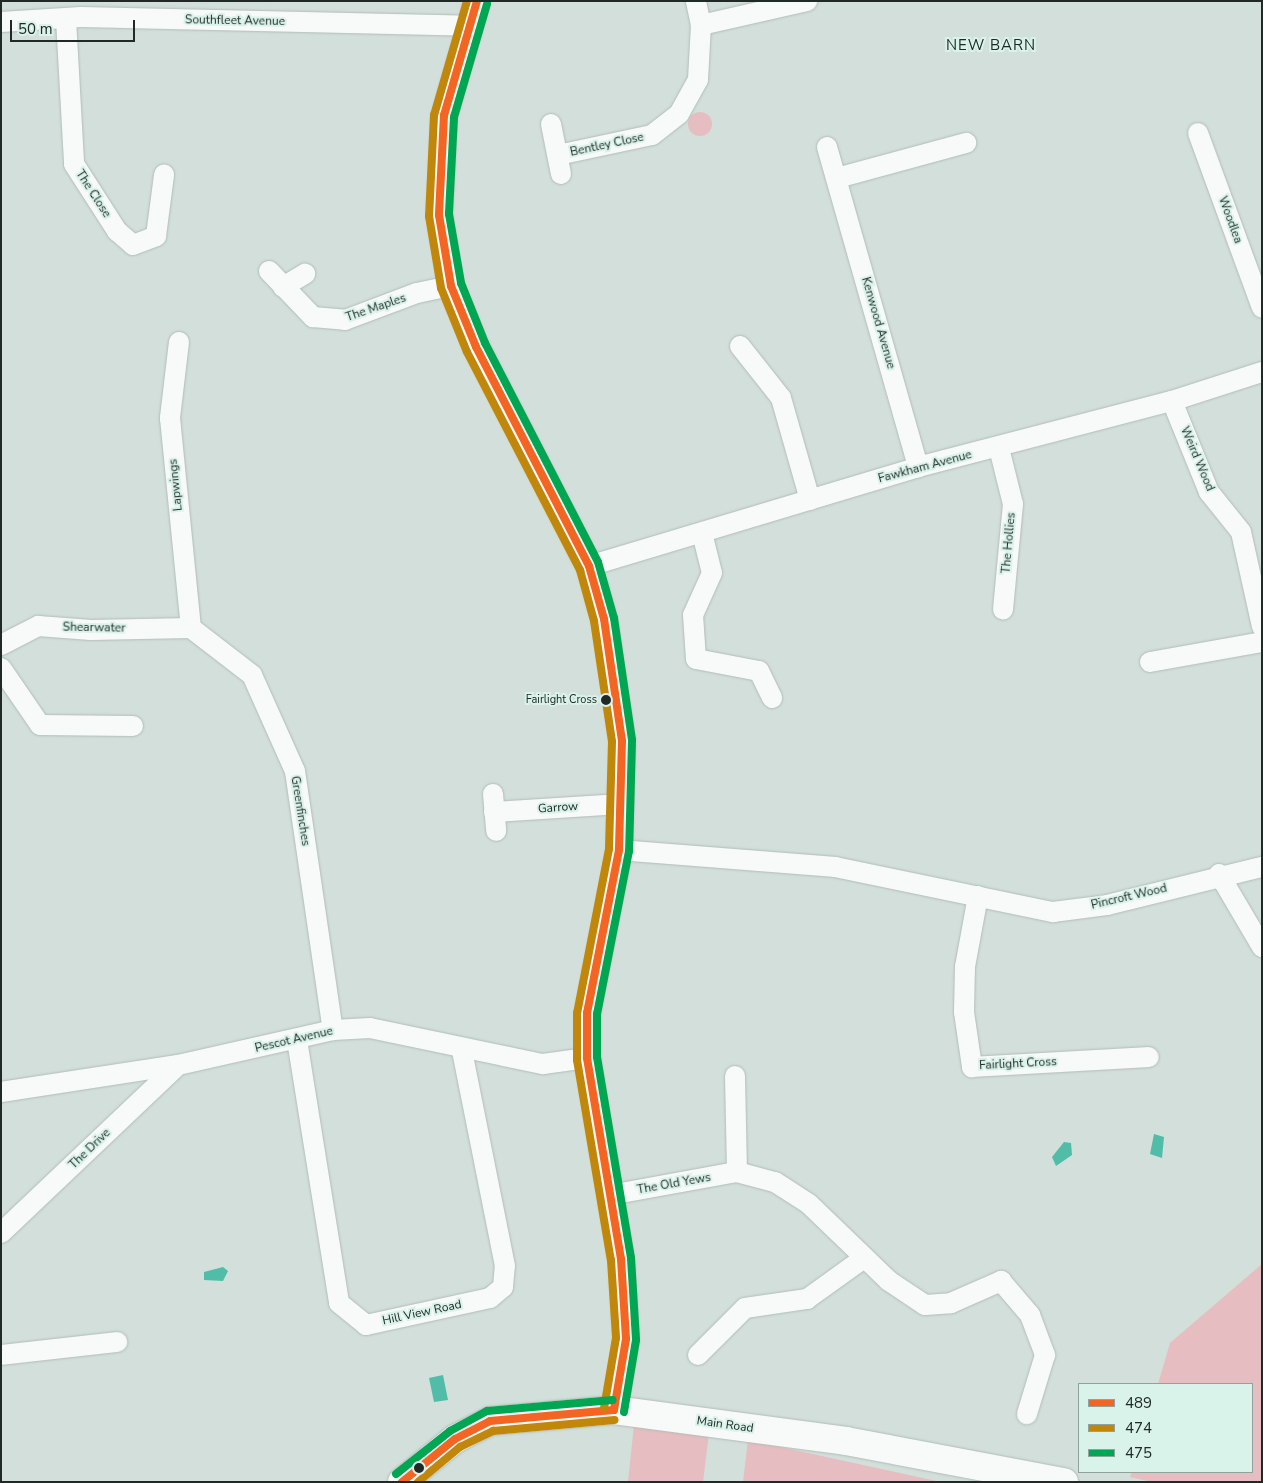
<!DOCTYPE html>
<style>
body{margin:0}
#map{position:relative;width:1263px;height:1483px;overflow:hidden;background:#d2dfdb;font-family:"Nunito Sans",sans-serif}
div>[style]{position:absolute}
.green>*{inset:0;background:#e6bdc0}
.round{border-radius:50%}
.water>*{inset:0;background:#51bda8}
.roads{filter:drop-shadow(0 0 1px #b2bcb9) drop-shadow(0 0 1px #b2bcb9)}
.minor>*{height:20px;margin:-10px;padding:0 10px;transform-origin:10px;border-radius:10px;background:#f8fafa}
.tertiary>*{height:25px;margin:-12.5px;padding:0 12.5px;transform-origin:12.5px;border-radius:12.5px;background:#f8fafa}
.secondary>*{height:28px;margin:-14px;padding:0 14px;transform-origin:14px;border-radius:14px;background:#f8fafa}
.bus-1>*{height:8px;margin:-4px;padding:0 4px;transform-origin:4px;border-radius:4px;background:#f26522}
.bus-2>*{height:8px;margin:-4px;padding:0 4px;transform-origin:4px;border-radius:4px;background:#c1870a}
.bus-3>*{height:8px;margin:-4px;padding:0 4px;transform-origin:4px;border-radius:4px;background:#00a651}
.dots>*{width:14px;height:14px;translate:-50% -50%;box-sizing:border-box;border:2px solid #d9f2ea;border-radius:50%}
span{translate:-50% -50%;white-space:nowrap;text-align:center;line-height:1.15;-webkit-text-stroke:4px #d9f2ea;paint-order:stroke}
.bus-label{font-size:11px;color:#202926}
.right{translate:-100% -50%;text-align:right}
.street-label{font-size:12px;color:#202926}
.quarter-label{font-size:15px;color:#202926;letter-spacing:1px}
.frame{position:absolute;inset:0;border:2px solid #202926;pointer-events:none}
.legend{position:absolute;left:1078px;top:1383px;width:175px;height:90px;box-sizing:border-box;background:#d9f2ea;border:1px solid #8fa29c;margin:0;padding:6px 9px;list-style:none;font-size:15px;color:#202926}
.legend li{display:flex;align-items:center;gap:10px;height:25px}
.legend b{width:25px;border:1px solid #8fa29c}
.scale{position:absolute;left:10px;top:20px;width:125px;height:22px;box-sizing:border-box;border:2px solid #202926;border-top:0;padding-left:6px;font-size:15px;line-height:18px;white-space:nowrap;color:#202926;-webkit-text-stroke:4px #d9f2ea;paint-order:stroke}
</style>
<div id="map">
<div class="green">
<i class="round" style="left:688px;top:112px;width:24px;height:24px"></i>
<i style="clip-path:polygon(1262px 1264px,1262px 1482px,1152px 1482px,1130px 1477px,1132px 1472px,1252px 1472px,1252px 1384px,1158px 1384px,1170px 1343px)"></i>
<i style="clip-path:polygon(634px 1425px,709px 1433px,703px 1482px,628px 1482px)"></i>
<i style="clip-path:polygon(748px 1440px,941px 1482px,743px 1482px)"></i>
</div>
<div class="water">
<i style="clip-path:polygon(1154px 1134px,1164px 1137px,1162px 1158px,1150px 1154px)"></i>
<i style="clip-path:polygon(1064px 1142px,1071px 1143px,1072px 1155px,1056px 1166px,1052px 1157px)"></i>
<i style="clip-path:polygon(223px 1267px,228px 1271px,223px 1281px,204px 1280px,204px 1272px)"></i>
<i style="clip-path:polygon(443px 1375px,448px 1400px,434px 1402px,429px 1378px)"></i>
</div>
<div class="roads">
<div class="minor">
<i style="left:66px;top:19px;width:145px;rotate:86.8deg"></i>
<i style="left:74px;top:164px;width:80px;rotate:57.3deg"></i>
<i style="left:117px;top:231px;width:21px;rotate:41deg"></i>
<i style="left:133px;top:245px;width:25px;rotate:-21deg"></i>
<i style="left:156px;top:236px;width:62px;rotate:-82.5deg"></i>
<i style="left:1px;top:22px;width:80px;rotate:-3.6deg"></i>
<i style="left:81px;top:17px;width:389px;rotate:1.3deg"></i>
<i style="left:701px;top:25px;width:109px;rotate:-12.8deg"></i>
<i style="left:551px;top:124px;width:51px;rotate:78.7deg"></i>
<i style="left:1198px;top:133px;width:186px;rotate:69.9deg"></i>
<i style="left:827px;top:147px;width:333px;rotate:74.1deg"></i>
<i style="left:558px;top:155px;width:96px;rotate:-12deg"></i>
<i style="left:652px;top:135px;width:34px;rotate:-38deg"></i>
<i style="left:679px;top:114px;width:39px;rotate:-61deg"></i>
<i style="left:698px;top:80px;width:55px;rotate:-86.9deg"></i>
<i style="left:701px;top:25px;width:25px;rotate:-102deg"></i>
<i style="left:837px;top:178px;width:134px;rotate:-15.2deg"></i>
<i style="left:269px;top:271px;width:64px;rotate:46.3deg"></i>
<i style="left:313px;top:317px;width:32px;rotate:5deg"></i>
<i style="left:345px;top:320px;width:77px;rotate:-20.6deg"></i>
<i style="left:417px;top:293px;width:35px;rotate:-12deg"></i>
<i style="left:283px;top:287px;width:26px;rotate:-31deg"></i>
<i style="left:179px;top:342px;width:77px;rotate:96.8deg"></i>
<i style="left:170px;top:418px;width:211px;rotate:84.3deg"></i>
<i style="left:740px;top:346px;width:66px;rotate:51.7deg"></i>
<i style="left:781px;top:398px;width:106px;rotate:74.1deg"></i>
<i style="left:1172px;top:401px;width:98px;rotate:67.9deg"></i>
<i style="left:1209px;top:492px;width:51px;rotate:51.3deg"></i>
<i style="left:1241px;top:532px;width:97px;rotate:77.5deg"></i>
<i style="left:999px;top:448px;width:58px;rotate:76deg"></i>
<i style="left:1013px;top:504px;width:106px;rotate:95.4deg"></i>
<i style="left:702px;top:533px;width:41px;rotate:76deg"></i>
<i style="left:712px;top:573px;width:46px;rotate:114.3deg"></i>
<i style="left:693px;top:615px;width:44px;rotate:86.1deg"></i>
<i style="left:696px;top:659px;width:64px;rotate:10.8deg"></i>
<i style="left:759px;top:671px;width:30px;rotate:64deg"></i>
<i style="left:589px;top:566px;width:344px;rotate:-16.7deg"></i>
<i style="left:918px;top:467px;width:262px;rotate:-14.6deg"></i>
<i style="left:1172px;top:401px;width:95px;rotate:-17.9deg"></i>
<i style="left:191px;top:628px;width:77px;rotate:37.6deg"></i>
<i style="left:252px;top:675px;width:105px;rotate:65.9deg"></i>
<i style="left:295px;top:771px;width:262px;rotate:81.7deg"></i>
<i style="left:1px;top:645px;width:42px;rotate:-27.2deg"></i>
<i style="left:38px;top:626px;width:53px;rotate:4.3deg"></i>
<i style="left:91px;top:630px;width:100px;rotate:-1.1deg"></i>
<i style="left:1150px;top:662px;width:114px;rotate:-10.1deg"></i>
<i style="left:1px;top:668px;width:69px;rotate:55.6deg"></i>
<i style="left:40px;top:725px;width:93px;rotate:0.6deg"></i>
<i style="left:493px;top:794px;width:37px;rotate:85deg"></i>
<i style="left:494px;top:812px;width:127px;rotate:-3.6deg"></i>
<i style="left:619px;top:850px;width:217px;rotate:4.5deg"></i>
<i style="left:835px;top:867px;width:223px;rotate:11.7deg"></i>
<i style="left:1053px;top:912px;width:54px;rotate:-7.4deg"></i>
<i style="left:1107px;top:905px;width:160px;rotate:-13.8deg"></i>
<i style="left:1219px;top:874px;width:85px;rotate:59.5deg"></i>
<i style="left:978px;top:896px;width:72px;rotate:100.4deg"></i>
<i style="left:965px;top:967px;width:45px;rotate:91.3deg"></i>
<i style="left:964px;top:1012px;width:56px;rotate:81.7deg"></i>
<i style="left:972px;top:1067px;width:177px;rotate:-3.2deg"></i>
<i style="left:297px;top:1040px;width:266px;rotate:80.9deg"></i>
<i style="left:339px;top:1303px;width:35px;rotate:39deg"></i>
<i style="left:366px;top:1325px;width:127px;rotate:-12.3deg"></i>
<i style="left:490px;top:1298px;width:17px;rotate:-40deg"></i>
<i style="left:503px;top:1287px;width:21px;rotate:-85deg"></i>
<i style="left:505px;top:1266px;width:220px;rotate:-101.3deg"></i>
<i style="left:735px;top:1076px;width:96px;rotate:88.8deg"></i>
<i style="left:1px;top:1092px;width:179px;rotate:-8.7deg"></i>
<i style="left:178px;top:1065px;width:159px;rotate:-12.7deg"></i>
<i style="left:333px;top:1030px;width:37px;rotate:-3deg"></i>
<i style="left:370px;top:1028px;width:177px;rotate:11.8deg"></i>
<i style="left:543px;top:1064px;width:44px;rotate:-7.8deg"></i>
<i style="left:610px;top:1195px;width:129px;rotate:-10.3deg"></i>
<i style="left:737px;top:1172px;width:39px;rotate:15deg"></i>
<i style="left:775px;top:1182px;width:40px;rotate:32.9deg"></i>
<i style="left:809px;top:1204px;width:111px;rotate:43.9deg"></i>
<i style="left:889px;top:1281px;width:43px;rotate:33.7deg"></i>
<i style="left:925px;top:1305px;width:26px;rotate:-4deg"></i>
<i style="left:951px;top:1303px;width:55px;rotate:-23.7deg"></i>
<i style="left:1001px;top:1281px;width:45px;rotate:49.5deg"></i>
<i style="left:1030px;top:1315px;width:43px;rotate:69.4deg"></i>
<i style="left:1045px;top:1355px;width:62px;rotate:107deg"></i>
<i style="left:1px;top:1233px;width:244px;rotate:-43.5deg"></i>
<i style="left:1px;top:1355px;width:117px;rotate:-6.4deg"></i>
<i style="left:698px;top:1355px;width:66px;rotate:-45deg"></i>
<i style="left:745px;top:1308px;width:63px;rotate:-8.3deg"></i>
<i style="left:807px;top:1299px;width:70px;rotate:-35.7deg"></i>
</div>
<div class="tertiary">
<i style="left:477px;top:1px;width:119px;rotate:106.1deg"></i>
<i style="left:444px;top:115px;width:100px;rotate:92.9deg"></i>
<i style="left:439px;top:215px;width:72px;rotate:80.4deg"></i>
<i style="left:451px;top:286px;width:66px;rotate:67.7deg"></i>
<i style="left:476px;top:347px;width:246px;rotate:62.7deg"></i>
<i style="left:589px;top:566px;width:55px;rotate:74.2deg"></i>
<i style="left:604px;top:619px;width:123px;rotate:81.6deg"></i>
<i style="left:622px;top:741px;width:109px;rotate:91.6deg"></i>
<i style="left:619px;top:850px;width:166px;rotate:101.1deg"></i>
<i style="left:587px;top:1013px;width:45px;rotate:90deg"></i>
<i style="left:587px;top:1058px;width:204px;rotate:80.4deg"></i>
<i style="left:621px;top:1259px;width:80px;rotate:86.4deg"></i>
<i style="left:626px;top:1339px;width:72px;rotate:99.6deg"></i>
</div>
<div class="secondary">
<i style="left:402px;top:1482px;width:68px;rotate:-39.1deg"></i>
<i style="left:455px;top:1439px;width:39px;rotate:-27deg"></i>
<i style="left:490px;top:1421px;width:124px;rotate:-5.1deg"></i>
<i style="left:614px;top:1410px;width:234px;rotate:7.6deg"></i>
<i style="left:846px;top:1441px;width:222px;rotate:10.7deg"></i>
</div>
</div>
<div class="bus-1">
<i style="left:477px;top:1px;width:119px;rotate:106.1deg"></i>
<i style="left:444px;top:115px;width:100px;rotate:92.9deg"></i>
<i style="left:439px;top:215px;width:72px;rotate:80.4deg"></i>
<i style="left:451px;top:286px;width:66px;rotate:67.7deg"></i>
<i style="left:476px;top:347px;width:246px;rotate:62.7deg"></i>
<i style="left:589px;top:566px;width:55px;rotate:74.2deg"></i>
<i style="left:604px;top:619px;width:123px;rotate:81.6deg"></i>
<i style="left:622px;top:741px;width:109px;rotate:91.6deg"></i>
<i style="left:619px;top:850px;width:166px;rotate:101.1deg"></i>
<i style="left:587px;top:1013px;width:45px;rotate:90deg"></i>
<i style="left:587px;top:1058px;width:204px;rotate:80.4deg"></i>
<i style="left:621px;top:1259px;width:80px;rotate:86.4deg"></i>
<i style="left:626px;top:1339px;width:72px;rotate:99.6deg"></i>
<i style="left:402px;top:1482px;width:68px;rotate:-39.1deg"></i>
<i style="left:455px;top:1439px;width:39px;rotate:-27deg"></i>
<i style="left:490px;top:1421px;width:124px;rotate:-5.1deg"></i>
</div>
<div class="bus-2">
<i style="left:467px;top:1px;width:119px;rotate:106.1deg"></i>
<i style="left:434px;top:115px;width:101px;rotate:92.8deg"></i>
<i style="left:429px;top:216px;width:73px;rotate:80.5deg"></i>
<i style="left:441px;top:288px;width:69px;rotate:67.9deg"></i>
<i style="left:467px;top:352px;width:246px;rotate:62.6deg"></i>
<i style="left:580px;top:570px;width:53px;rotate:74.6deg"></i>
<i style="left:594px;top:621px;width:122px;rotate:81.5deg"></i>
<i style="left:612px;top:742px;width:107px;rotate:91.6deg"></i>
<i style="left:609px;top:849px;width:167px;rotate:101deg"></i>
<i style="left:577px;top:1013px;width:47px;rotate:90deg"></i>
<i style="left:577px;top:1060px;width:203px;rotate:80.4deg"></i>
<i style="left:611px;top:1260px;width:78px;rotate:86.3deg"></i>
<i style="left:616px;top:1338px;width:71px;rotate:99.7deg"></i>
<i style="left:418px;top:1482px;width:55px;rotate:-39.8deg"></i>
<i style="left:460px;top:1447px;width:37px;rotate:-26deg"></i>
<i style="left:493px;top:1431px;width:122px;rotate:-5.2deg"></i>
</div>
<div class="bus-3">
<i style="left:487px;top:4px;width:118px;rotate:106.3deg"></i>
<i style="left:454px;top:117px;width:97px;rotate:93deg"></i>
<i style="left:449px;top:214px;width:70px;rotate:80.1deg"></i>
<i style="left:461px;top:283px;width:65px;rotate:68.2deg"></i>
<i style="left:485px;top:343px;width:246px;rotate:62.7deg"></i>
<i style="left:598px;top:562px;width:58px;rotate:74.1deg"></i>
<i style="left:614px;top:618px;width:123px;rotate:81.6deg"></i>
<i style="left:632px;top:740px;width:111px;rotate:91.5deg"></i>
<i style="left:629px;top:851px;width:166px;rotate:101.1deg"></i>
<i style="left:597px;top:1014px;width:43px;rotate:90deg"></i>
<i style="left:597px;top:1057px;width:204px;rotate:80.4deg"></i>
<i style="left:631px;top:1258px;width:82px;rotate:86.5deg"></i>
<i style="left:636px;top:1340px;width:73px;rotate:99.5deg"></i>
<i style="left:396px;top:1474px;width:69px;rotate:-38.5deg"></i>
<i style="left:450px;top:1431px;width:42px;rotate:-28.4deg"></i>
<i style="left:487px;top:1411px;width:126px;rotate:-5deg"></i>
</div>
<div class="dots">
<i style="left:606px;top:700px;background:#202926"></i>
<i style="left:419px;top:1468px;background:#202926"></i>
</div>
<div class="bus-label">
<span class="right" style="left:597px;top:700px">Fairlight Cross</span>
</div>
<div class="street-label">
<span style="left:235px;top:21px;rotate:1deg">Southfleet Avenue</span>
<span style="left:607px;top:145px;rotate:-12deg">Bentley Close</span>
<span style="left:93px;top:194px;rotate:57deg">The Close</span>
<span style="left:1230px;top:220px;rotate:70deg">Woodlea</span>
<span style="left:376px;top:308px;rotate:-19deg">The Maples</span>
<span style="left:878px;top:323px;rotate:74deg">Kenwood Avenue</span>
<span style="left:1197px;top:459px;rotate:67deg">Weird Wood</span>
<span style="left:925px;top:467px;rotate:-15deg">Fawkham Avenue</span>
<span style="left:176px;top:485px;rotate:-96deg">Lapwings</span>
<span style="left:1009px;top:543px;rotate:-85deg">The Hollies</span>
<span style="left:94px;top:628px;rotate:1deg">Shearwater</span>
<span style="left:558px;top:808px;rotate:-4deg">Garrow</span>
<span style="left:300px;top:811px;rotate:81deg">Greenfinches</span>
<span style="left:1129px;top:897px;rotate:-13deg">Pincroft Wood</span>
<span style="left:294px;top:1040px;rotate:-13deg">Pescot Avenue</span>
<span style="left:1018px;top:1064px;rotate:-3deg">Fairlight Cross</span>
<span style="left:90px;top:1149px;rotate:-44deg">The Drive</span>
<span style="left:674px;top:1184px;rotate:-10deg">The Old Yews</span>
<span style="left:422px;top:1313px;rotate:-12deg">Hill View Road</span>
<span style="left:725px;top:1425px;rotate:8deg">Main Road</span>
</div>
<div class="quarter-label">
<span style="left:991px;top:46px">NEW BARN</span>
</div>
<div class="frame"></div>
<ul class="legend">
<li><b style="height:6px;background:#f26522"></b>489</li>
<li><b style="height:6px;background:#c1870a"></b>474</li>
<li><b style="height:6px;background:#00a651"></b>475</li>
</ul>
<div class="scale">50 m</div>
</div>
